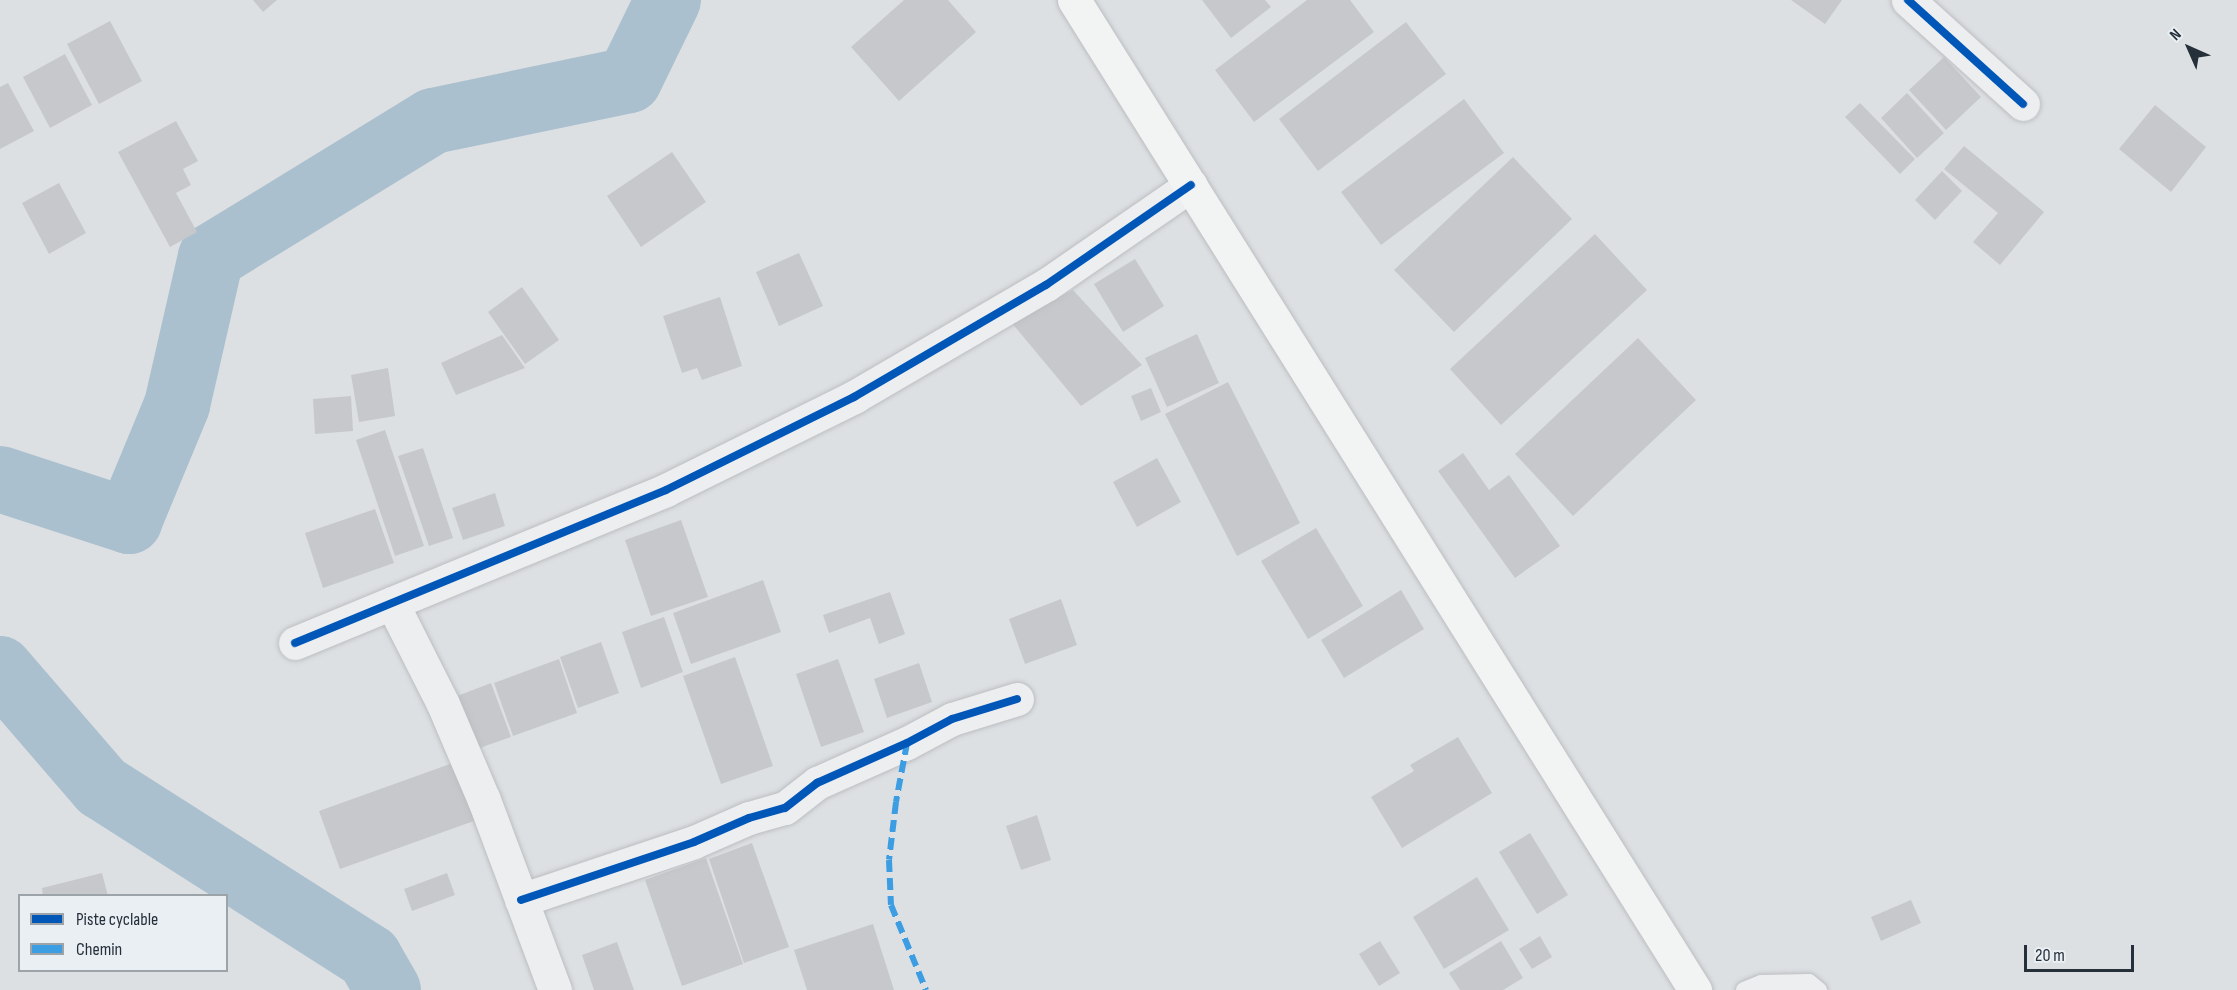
<!DOCTYPE html>
<style>
body{margin:0}
#map{position:relative;width:2237px;height:990px;overflow:hidden;background:#dde0e3;font-family:"Sofia Sans Condensed",sans-serif}
div>[style]{position:absolute}
.river>*{height:66px;margin:-33px;padding:0 33px;transform-origin:33px;border-radius:33px;background:#abc0ce}
.building>*{inset:0;background:#c6c8cb}
.roads{filter:drop-shadow(0 0 2px #bcbec1) drop-shadow(0 0 2px #bcbec1)}
.lane>*{height:16px;margin:-8px;padding:0 8px;transform-origin:8px;border-radius:8px;background:#edeef0}
.street>*{height:33px;margin:-16.5px;padding:0 16.5px;transform-origin:16.5px;border-radius:16.5px;background:#edeef0}
.primary>*{height:33px;margin:-16.5px;padding:0 16.5px;transform-origin:16.5px;border-radius:16.5px;background:#f2f4f4}
.quiet>*{height:6px;margin-top:-3px;transform-origin:0;background:repeating-linear-gradient(90deg,#3c9de2 0 12px,transparent 0 18px)}
.cycleway>*{height:8px;margin:-4px;padding:0 4px;transform-origin:4px;border-radius:4px;background:#0057b8}
span{translate:-50% -50%;white-space:nowrap;text-align:center;line-height:1.15;-webkit-text-stroke:5px #eaeff3;paint-order:stroke}
.legend{position:absolute;left:18px;top:894px;width:210px;height:78px;box-sizing:border-box;background:#eaeff3;border:2px solid #9ca3a9;margin:0;padding:8px 10px;list-style:none;font-size:18px;color:#26303b}
.legend li{display:flex;align-items:center;gap:12px;height:30px}
.legend b{width:30px;border:2px solid #9ca3a9}
.north{position:absolute;left:2159px;top:18px;width:60px;height:60px;-webkit-text-stroke:4px #eaeff3;paint-order:stroke;rotate:315deg;font-size:16px;font-weight:700;line-height:24px;text-align:center;color:#26303b}
.north::after{content:'';display:block;margin:auto;width:21px;height:27px;background:#26303b;clip-path:polygon(50% 0,100% 100%,50% 72%,0 100%)}
.scale{position:absolute;left:2024px;top:945px;width:110px;height:27px;box-sizing:border-box;border:3px solid #26303b;border-top:0;padding-left:8px;font-size:18px;line-height:21px;white-space:nowrap;color:#26303b;-webkit-text-stroke:4px #eaeff3;paint-order:stroke}
</style>
<div id="map">
<div class="river">
<i style="left:0;top:479px;width:136px;rotate:18deg"></i>
<i style="left:129px;top:521px;width:126px;rotate:-67.5deg"></i>
<i style="left:177px;top:405px;width:152px;rotate:-77.1deg"></i>
<i style="left:211px;top:257px;width:260px;rotate:-31.5deg"></i>
<i style="left:433px;top:121px;width:200px;rotate:-11.8deg"></i>
<i style="left:629px;top:80px;width:89px;rotate:-64deg"></i>
<i style="left:0;top:669px;width:156px;rotate:49.2deg"></i>
<i style="left:102px;top:787px;width:317px;rotate:32.5deg"></i>
<i style="left:369px;top:957px;width:38px;rotate:60deg"></i>
</div>
<div class="building">
<i style="clip-path:polygon(253px 0,277px 0,263px 12px)"></i>
<i style="clip-path:polygon(904px 0,948px 0,976px 32px,899px 101px,851px 47px)"></i>
<i style="clip-path:polygon(1202px 0,1265px 0,1271px 7px,1231px 38px)"></i>
<i style="clip-path:polygon(1307px 0,1350px 0,1374px 32px,1254px 122px,1215px 70px)"></i>
<i style="clip-path:polygon(1791px 0,1842px 0,1825px 24px)"></i>
<i style="clip-path:polygon(110px 21px,142px 81px,99px 104px,67px 44px)"></i>
<i style="clip-path:polygon(1406px 22px,1446px 74px,1318px 171px,1279px 119px)"></i>
<i style="clip-path:polygon(65px 54px,92px 105px,50px 128px,23px 77px)"></i>
<i style="clip-path:polygon(1944px 57px,1981px 97px,1946px 130px,1909px 90px)"></i>
<i style="clip-path:polygon(8px 83px,34px 131px,0 149px,0 87px)"></i>
<i style="clip-path:polygon(1907px 93px,1944px 133px,1917px 158px,1881px 118px)"></i>
<i style="clip-path:polygon(1464px 99px,1504px 153px,1381px 245px,1341px 192px)"></i>
<i style="clip-path:polygon(1860px 103px,1915px 159px,1900px 174px,1845px 117px)"></i>
<i style="clip-path:polygon(2155px 105px,2206px 147px,2171px 192px,2119px 149px)"></i>
<i style="clip-path:polygon(176px 121px,198px 161px,183px 169px,191px 185px,176px 193px,197px 232px,170px 247px,118px 152px)"></i>
<i style="clip-path:polygon(1964px 146px,2044px 212px,2000px 265px,1973px 242px,1998px 213px,1944px 169px)"></i>
<i style="clip-path:polygon(672px 152px,706px 202px,641px 247px,607px 196px)"></i>
<i style="clip-path:polygon(1513px 157px,1572px 219px,1454px 332px,1394px 270px)"></i>
<i style="clip-path:polygon(1942px 171px,1962px 191px,1935px 220px,1915px 200px)"></i>
<i style="clip-path:polygon(59px 183px,86px 233px,49px 254px,22px 203px)"></i>
<i style="clip-path:polygon(1595px 234px,1647px 290px,1501px 425px,1450px 369px)"></i>
<i style="clip-path:polygon(799px 253px,823px 306px,779px 326px,756px 272px)"></i>
<i style="clip-path:polygon(1135px 259px,1164px 306px,1123px 332px,1094px 284px)"></i>
<i style="clip-path:polygon(522px 287px,559px 340px,525px 364px,488px 312px)"></i>
<i style="clip-path:polygon(1073px 290px,1142px 365px,1081px 406px,1011px 322px)"></i>
<i style="clip-path:polygon(720px 297px,742px 366px,702px 380px,697px 368px,682px 373px,663px 316px)"></i>
<i style="clip-path:polygon(1197px 334px,1219px 383px,1167px 407px,1145px 358px)"></i>
<i style="clip-path:polygon(502px 335px,525px 368px,456px 395px,441px 363px)"></i>
<i style="clip-path:polygon(1638px 338px,1696px 400px,1573px 516px,1515px 454px)"></i>
<i style="clip-path:polygon(388px 368px,395px 416px,359px 422px,351px 375px)"></i>
<i style="clip-path:polygon(1228px 382px,1300px 523px,1237px 556px,1165px 414px)"></i>
<i style="clip-path:polygon(1151px 388px,1161px 412px,1141px 421px,1131px 396px)"></i>
<i style="clip-path:polygon(351px 396px,353px 431px,315px 434px,313px 399px)"></i>
<i style="clip-path:polygon(385px 430px,424px 546px,395px 556px,356px 440px)"></i>
<i style="clip-path:polygon(423px 448px,453px 538px,429px 546px,398px 456px)"></i>
<i style="clip-path:polygon(1463px 453px,1489px 490px,1509px 475px,1560px 546px,1515px 578px,1438px 471px)"></i>
<i style="clip-path:polygon(1157px 458px,1181px 502px,1137px 527px,1113px 482px)"></i>
<i style="clip-path:polygon(495px 493px,505px 526px,463px 540px,452px 508px)"></i>
<i style="clip-path:polygon(375px 509px,394px 563px,323px 588px,305px 533px)"></i>
<i style="clip-path:polygon(681px 520px,708px 597px,651px 616px,625px 540px)"></i>
<i style="clip-path:polygon(1316px 528px,1363px 606px,1308px 639px,1261px 561px)"></i>
<i style="clip-path:polygon(763px 580px,781px 632px,691px 664px,673px 613px)"></i>
<i style="clip-path:polygon(1401px 590px,1424px 629px,1344px 678px,1321px 640px)"></i>
<i style="clip-path:polygon(890px 592px,905px 634px,879px 644px,870px 618px,829px 633px,823px 615px)"></i>
<i style="clip-path:polygon(1061px 599px,1077px 645px,1025px 664px,1009px 619px)"></i>
<i style="clip-path:polygon(664px 617px,683px 672px,641px 688px,622px 632px)"></i>
<i style="clip-path:polygon(601px 642px,619px 693px,578px 708px,560px 657px)"></i>
<i style="clip-path:polygon(735px 657px,773px 766px,721px 784px,683px 676px)"></i>
<i style="clip-path:polygon(559px 659px,577px 713px,513px 736px,494px 683px)"></i>
<i style="clip-path:polygon(838px 659px,864px 732px,821px 747px,796px 674px)"></i>
<i style="clip-path:polygon(919px 663px,932px 702px,887px 718px,874px 679px)"></i>
<i style="clip-path:polygon(491px 683px,511px 737px,471px 751px,452px 698px)"></i>
<i style="clip-path:polygon(1458px 737px,1492px 793px,1402px 848px,1371px 797px,1414px 771px,1410px 765px)"></i>
<i style="clip-path:polygon(464px 759px,485px 817px,340px 869px,319px 811px)"></i>
<i style="clip-path:polygon(1037px 815px,1051px 860px,1021px 870px,1006px 826px)"></i>
<i style="clip-path:polygon(1530px 833px,1568px 895px,1537px 914px,1499px 852px)"></i>
<i style="clip-path:polygon(752px 843px,789px 947px,744px 963px,709px 859px)"></i>
<i style="clip-path:polygon(706px 858px,743px 964px,682px 986px,645px 880px)"></i>
<i style="clip-path:polygon(102px 873px,108px 896px,43px 896px,42px 888px)"></i>
<i style="clip-path:polygon(447px 873px,455px 895px,412px 911px,404px 889px)"></i>
<i style="clip-path:polygon(1477px 877px,1509px 930px,1444px 969px,1413px 917px)"></i>
<i style="clip-path:polygon(1911px 900px,1921px 923px,1881px 941px,1871px 917px)"></i>
<i style="clip-path:polygon(873px 924px,894px 990px,807px 990px,794px 950px)"></i>
<i style="clip-path:polygon(1540px 936px,1552px 957px,1532px 969px,1519px 949px)"></i>
<i style="clip-path:polygon(1380px 941px,1400px 973px,1379px 986px,1359px 954px)"></i>
<i style="clip-path:polygon(1501px 941px,1523px 978px,1503px 990px,1460px 990px,1449px 973px)"></i>
<i style="clip-path:polygon(617px 942px,634px 990px,594px 990px,582px 955px)"></i>
</div>
<div class="roads">
<div class="lane">
<i style="left:1744px;top:990px;width:18px;rotate:-22deg"></i>
<i style="left:1761px;top:983px;width:48px;rotate:-1.2deg"></i>
<i style="left:1809px;top:982px;width:13px;rotate:39deg"></i>
</div>
<div class="street">
<i style="left:1908px;top:0;width:155px;rotate:42.1deg"></i>
<i style="left:392px;top:603px;width:113px;rotate:63.2deg"></i>
<i style="left:443px;top:704px;width:104px;rotate:66.9deg"></i>
<i style="left:484px;top:800px;width:203px;rotate:69.5deg"></i>
<i style="left:295px;top:643px;width:401px;rotate:-22.4deg"></i>
<i style="left:666px;top:490px;width:210px;rotate:-26.3deg"></i>
<i style="left:854px;top:397px;width:222px;rotate:-30.3deg"></i>
<i style="left:1046px;top:285px;width:176px;rotate:-34.6deg"></i>
<i style="left:521px;top:900px;width:182px;rotate:-18.5deg"></i>
<i style="left:694px;top:842px;width:60px;rotate:-23.6deg"></i>
<i style="left:749px;top:818px;width:37px;rotate:-16deg"></i>
<i style="left:785px;top:808px;width:41px;rotate:-38deg"></i>
<i style="left:817px;top:783px;width:98px;rotate:-24deg"></i>
<i style="left:907px;top:743px;width:51px;rotate:-28.1deg"></i>
<i style="left:952px;top:719px;width:68px;rotate:-17.1deg"></i>
</div>
<div class="primary">
<i style="left:1074px;top:0;width:1169px;rotate:57.9deg"></i>
</div>
</div>
<div class="quiet">
<i style="left:907px;top:743px;width:60px;rotate:100.6deg"></i>
<i style="left:896px;top:802px;width:58px;rotate:96.9deg"></i>
<i style="left:889px;top:860px;width:45px;rotate:87.5deg"></i>
<i style="left:891px;top:905px;width:92px;rotate:67.6deg"></i>
</div>
<div class="cycleway">
<i style="left:1908px;top:0;width:155px;rotate:42.1deg"></i>
<i style="left:295px;top:643px;width:401px;rotate:-22.4deg"></i>
<i style="left:666px;top:490px;width:210px;rotate:-26.3deg"></i>
<i style="left:854px;top:397px;width:222px;rotate:-30.3deg"></i>
<i style="left:1046px;top:285px;width:176px;rotate:-34.6deg"></i>
<i style="left:521px;top:900px;width:182px;rotate:-18.5deg"></i>
<i style="left:694px;top:842px;width:60px;rotate:-23.6deg"></i>
<i style="left:749px;top:818px;width:37px;rotate:-16deg"></i>
<i style="left:785px;top:808px;width:41px;rotate:-38deg"></i>
<i style="left:817px;top:783px;width:98px;rotate:-24deg"></i>
<i style="left:907px;top:743px;width:51px;rotate:-28.1deg"></i>
<i style="left:952px;top:719px;width:68px;rotate:-17.1deg"></i>
</div>
<ul class="legend">
<li><b style="height:8px;background:#0057b8"></b>Piste cyclable</li>
<li><b style="height:8px;background:#3c9de2"></b>Chemin</li>
</ul>
<div class="north">N</div>
<div class="scale">20 m</div>
</div>
